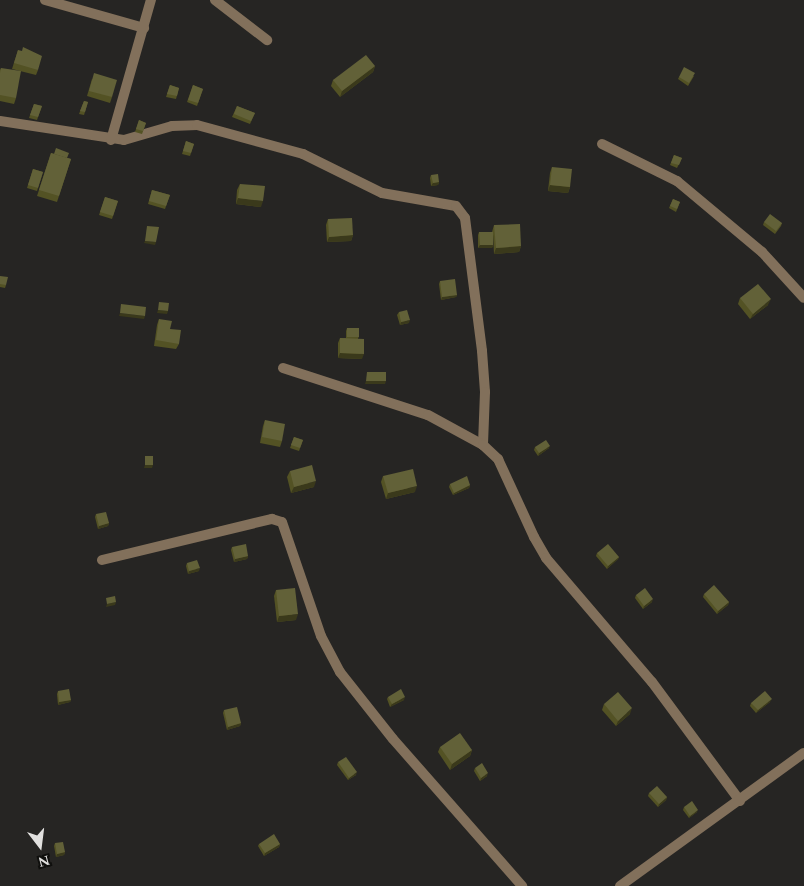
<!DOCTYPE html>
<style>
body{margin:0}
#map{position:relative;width:804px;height:886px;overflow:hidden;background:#262523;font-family:Spectral,serif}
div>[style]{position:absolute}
.minor>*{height:10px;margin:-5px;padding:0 5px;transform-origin:5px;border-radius:5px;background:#82705b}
.wall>*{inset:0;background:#535224}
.shaded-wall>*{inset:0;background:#3a391b}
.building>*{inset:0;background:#626138}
span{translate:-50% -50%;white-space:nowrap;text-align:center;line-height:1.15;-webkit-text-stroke:4.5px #0f0f0d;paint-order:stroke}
.north{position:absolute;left:15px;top:821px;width:50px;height:50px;-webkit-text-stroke:4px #0f0f0d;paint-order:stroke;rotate:165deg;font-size:14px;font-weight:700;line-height:20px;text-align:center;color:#e2e1df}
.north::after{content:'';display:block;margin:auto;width:18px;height:22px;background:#e2e1df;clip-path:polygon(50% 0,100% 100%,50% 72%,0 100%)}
</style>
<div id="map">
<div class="minor">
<i style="left:45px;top:0;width:103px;rotate:15.8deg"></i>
<i style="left:215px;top:0;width:66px;rotate:37.6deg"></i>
<i style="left:0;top:121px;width:125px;rotate:8.7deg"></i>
<i style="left:124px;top:140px;width:50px;rotate:-16.3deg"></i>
<i style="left:172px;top:126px;width:25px;rotate:-2deg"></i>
<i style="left:197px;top:125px;width:110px;rotate:15.3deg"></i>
<i style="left:303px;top:154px;width:88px;rotate:26.3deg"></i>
<i style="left:382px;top:193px;width:75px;rotate:10deg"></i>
<i style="left:456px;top:206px;width:15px;rotate:53deg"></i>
<i style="left:465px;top:218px;width:134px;rotate:82.7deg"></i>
<i style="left:482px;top:351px;width:41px;rotate:85.8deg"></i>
<i style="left:485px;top:392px;width:53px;rotate:92.2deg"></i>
<i style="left:111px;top:140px;width:146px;rotate:-74.1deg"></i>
<i style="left:602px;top:144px;width:84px;rotate:26.3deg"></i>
<i style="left:677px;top:181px;width:111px;rotate:39.9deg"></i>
<i style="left:762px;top:252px;width:62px;rotate:47.6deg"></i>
<i style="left:283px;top:368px;width:152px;rotate:18deg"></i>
<i style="left:428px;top:415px;width:63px;rotate:28.6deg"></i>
<i style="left:483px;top:445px;width:21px;rotate:43deg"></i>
<i style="left:498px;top:459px;width:86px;rotate:65.2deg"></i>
<i style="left:534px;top:537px;width:24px;rotate:60deg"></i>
<i style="left:546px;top:558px;width:163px;rotate:49.5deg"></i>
<i style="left:652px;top:682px;width:148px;rotate:53.5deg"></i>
<i style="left:102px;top:560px;width:175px;rotate:-13.6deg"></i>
<i style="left:272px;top:519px;width:10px;rotate:17deg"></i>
<i style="left:282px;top:522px;width:120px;rotate:71.1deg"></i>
<i style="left:321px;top:636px;width:41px;rotate:62.2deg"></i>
<i style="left:340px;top:672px;width:85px;rotate:51.7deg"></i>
<i style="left:393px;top:739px;width:196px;rotate:48.7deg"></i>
<i style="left:620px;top:886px;width:227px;rotate:-35.9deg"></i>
</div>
<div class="wall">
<i style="clip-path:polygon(18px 50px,38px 70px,36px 75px,12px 69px)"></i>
<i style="clip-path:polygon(375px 66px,373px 72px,340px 97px,331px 86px,333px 80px)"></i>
<i style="clip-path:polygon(1px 68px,16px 98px,14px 104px,0 101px,0 70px)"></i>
<i style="clip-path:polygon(694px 76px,688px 86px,678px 79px,679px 77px)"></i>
<i style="clip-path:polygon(92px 79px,112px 97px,110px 103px,87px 96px)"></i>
<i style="clip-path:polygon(170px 85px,179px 88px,176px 99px,166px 97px)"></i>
<i style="clip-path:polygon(193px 85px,203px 89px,197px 106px,187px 102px)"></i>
<i style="clip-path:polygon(84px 101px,88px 102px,84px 115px,79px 114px)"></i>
<i style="clip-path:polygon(34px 104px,42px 106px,37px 120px,29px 118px)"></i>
<i style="clip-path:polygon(237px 106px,255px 113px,250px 124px,232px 117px)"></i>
<i style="clip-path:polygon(139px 120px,146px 123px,142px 134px,135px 132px)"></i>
<i style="clip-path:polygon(186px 141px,194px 144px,190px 156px,182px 154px)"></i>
<i style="clip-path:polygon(51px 153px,71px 159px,57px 202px,37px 196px)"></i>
<i style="clip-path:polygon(674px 155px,682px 158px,677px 168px,670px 165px)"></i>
<i style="clip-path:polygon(552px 167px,570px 187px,568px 193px,548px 191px,550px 173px)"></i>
<i style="clip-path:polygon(33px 169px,43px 172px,37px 191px,27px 188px)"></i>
<i style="clip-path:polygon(431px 175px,439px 182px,438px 185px,431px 186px,430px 178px)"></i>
<i style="clip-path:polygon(240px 184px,261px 207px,236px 204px,237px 190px)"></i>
<i style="clip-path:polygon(152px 190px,170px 195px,165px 209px,148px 204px)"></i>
<i style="clip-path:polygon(105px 197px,118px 201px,112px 219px,99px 215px)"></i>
<i style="clip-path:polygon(673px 199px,680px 202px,676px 212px,669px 208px)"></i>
<i style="clip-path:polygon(328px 219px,353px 235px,351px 241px,327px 242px,326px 225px)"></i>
<i style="clip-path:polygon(764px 222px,782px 223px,781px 226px,775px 234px,763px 225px)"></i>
<i style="clip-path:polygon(494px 225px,521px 246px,519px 252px,494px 254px,493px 234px,493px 245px,492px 248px,478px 248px,478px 235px,479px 232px,492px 232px)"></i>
<i style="clip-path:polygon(0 276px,6px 285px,5px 288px,0 287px)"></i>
<i style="clip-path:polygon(440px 281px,457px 295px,456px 297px,441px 300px,439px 284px)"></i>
<i style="clip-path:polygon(740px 298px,768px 305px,750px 319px,738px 304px)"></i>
<i style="clip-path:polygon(399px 312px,409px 323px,400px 325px,397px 315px)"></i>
<i style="clip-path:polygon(159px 319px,170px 329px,179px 344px,176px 349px,154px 346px,157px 325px)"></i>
<i style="clip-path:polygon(347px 328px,359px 337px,358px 338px,362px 359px,338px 358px,338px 343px,340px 338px,346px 338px,346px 331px)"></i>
<i style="clip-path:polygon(265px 420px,282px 441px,280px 447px,260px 443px,263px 426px)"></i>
<i style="clip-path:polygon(294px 437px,303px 440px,299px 451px,290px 448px)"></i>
<i style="clip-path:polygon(535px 447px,549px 448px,538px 456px,534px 450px)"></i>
<i style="clip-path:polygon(290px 471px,314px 487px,291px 493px,287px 477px)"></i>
<i style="clip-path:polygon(383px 476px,415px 492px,386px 499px,381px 482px)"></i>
<i style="clip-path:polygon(450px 484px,470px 485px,469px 488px,453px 495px,449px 487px)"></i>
<i style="clip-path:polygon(96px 514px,109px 523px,108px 526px,98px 529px,95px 517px)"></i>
<i style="clip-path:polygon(232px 547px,248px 556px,247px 559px,234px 562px,231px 550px)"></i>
<i style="clip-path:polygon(597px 553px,619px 557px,618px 559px,607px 569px,596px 556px)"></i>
<i style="clip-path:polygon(187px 563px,199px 571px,188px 574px,186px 566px)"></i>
<i style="clip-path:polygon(276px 590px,296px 620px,277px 622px,274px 596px)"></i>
<i style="clip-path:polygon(704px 594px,729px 602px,728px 605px,717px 614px,703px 597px)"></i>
<i style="clip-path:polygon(636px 595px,652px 602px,643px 609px,635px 598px)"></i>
<i style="clip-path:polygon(58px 691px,71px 700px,70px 702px,58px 705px,57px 694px)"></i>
<i style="clip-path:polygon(388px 697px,404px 700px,390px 707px,387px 699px)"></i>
<i style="clip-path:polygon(770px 702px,756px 713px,750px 706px,751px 703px)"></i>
<i style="clip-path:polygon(604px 704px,630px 714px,616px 726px,602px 710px)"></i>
<i style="clip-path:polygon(224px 710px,241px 723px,240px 726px,227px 730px,223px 713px)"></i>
<i style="clip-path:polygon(440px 747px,472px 750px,470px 756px,450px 770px,438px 752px)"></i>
<i style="clip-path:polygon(338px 762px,356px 775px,348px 780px,337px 765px)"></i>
<i style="clip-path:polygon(475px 768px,487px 776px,480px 781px,474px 771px)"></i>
<i style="clip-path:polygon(649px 793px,667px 797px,666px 800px,658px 807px,648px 796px)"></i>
<i style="clip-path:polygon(684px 807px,697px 812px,689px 818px,683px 810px)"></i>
<i style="clip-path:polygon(55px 843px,65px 852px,64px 855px,56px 857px,54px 846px)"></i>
<i style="clip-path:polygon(259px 844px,280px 844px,279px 847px,264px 856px,258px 846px)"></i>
</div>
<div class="shaded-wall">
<i style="clip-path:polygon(375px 66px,373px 72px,340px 97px,342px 91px)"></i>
<i style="clip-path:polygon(439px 182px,438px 185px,431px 186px,433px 183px)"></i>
<i style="clip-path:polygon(550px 185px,570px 187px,568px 193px,548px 191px)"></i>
<i style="clip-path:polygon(238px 198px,263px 201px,261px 207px,236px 204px)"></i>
<i style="clip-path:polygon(353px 235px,351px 241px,327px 242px,329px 237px)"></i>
<i style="clip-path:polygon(145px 241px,156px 242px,155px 245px,144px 243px)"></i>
<i style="clip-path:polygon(480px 245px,493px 245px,492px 248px,478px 248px)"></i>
<i style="clip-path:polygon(521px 246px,519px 252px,494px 254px,496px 248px)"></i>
<i style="clip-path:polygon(457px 295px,456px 297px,441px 300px,442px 297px)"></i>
<i style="clip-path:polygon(771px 299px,768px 305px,750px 319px,753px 314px)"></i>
<i style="clip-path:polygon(158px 310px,168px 311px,167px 314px,157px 313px)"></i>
<i style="clip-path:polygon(120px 313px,145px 316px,144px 319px,119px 316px)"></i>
<i style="clip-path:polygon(410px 320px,409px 323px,400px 325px,401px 322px)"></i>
<i style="clip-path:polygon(340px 353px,364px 354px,362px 359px,338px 358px)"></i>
<i style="clip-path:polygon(366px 381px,386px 381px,385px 384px,365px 384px)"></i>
<i style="clip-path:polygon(550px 446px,549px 448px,538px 456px,539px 453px)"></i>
<i style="clip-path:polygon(145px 465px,153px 465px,152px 468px,144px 468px)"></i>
<i style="clip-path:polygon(316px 481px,314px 487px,291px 493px,294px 487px)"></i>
<i style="clip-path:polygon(470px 485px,469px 488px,453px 495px,454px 493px)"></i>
<i style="clip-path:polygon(417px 486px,415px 492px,386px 499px,388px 493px)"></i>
<i style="clip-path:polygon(109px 523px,108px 526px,98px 529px,99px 526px)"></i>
<i style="clip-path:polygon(248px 556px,247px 559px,234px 562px,235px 559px)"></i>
<i style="clip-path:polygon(619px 557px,618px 559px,607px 569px,608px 566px)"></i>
<i style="clip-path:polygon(200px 568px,199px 571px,188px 574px,189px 571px)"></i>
<i style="clip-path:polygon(653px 599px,652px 602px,643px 609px,644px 606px)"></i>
<i style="clip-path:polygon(116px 602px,115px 605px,106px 607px,107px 604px)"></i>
<i style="clip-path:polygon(729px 602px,728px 605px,717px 614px,718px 611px)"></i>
<i style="clip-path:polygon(298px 614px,296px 620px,277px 622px,279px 616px)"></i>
<i style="clip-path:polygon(405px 697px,404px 700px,390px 707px,392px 704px)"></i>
<i style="clip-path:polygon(772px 699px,770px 702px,756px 713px,758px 710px)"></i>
<i style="clip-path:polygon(71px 700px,70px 702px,58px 705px,59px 702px)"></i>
<i style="clip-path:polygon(632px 708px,630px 714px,616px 726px,618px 721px)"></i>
<i style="clip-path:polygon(241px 723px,240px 726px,227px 730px,228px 727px)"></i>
<i style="clip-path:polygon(472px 750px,470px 756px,450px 770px,452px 764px)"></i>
<i style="clip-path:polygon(357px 772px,356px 775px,348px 780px,349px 778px)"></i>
<i style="clip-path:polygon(488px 773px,487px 776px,480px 781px,481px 778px)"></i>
<i style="clip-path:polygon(667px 797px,666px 800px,658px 807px,659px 804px)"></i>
<i style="clip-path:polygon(698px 810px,697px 812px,689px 818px,690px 816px)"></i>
<i style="clip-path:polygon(280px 844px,279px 847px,264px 856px,265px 853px)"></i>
<i style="clip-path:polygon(65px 852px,64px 855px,56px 857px,57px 854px)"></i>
</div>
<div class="building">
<i style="clip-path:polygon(23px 47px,42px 56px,38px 70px,14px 63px,18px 50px,22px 51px)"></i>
<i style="clip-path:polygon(366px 55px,375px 66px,342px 91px,333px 80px)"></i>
<i style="clip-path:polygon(684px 67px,695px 73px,689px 83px,679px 77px)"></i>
<i style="clip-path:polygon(1px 68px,21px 71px,16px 98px,0 95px,0 73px)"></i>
<i style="clip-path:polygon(94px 73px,117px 80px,112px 97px,89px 91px)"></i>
<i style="clip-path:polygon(170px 85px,179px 88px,177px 96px,167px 94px)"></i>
<i style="clip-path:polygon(193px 85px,203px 89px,198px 103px,188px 100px)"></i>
<i style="clip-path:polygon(84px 101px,88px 102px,85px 112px,80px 111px)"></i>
<i style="clip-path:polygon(34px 104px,42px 106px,38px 117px,30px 115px)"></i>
<i style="clip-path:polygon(237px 106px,255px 113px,251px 121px,234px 114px)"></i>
<i style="clip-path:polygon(139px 120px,146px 123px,143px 131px,136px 129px)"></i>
<i style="clip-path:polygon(186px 141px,194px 144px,191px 153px,183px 151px)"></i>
<i style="clip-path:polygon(56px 148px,69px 153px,67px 158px,54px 154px)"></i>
<i style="clip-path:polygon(51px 153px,71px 159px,59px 196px,39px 190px)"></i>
<i style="clip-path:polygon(674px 155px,682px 158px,679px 165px,671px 163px)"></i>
<i style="clip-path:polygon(552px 167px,572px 169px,570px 187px,550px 185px)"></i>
<i style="clip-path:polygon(33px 169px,43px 172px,38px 188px,28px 185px)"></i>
<i style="clip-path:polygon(438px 174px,439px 182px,433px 183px,431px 175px)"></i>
<i style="clip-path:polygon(240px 184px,265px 186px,263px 201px,238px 198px)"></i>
<i style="clip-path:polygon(152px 190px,170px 195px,166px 206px,149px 201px)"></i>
<i style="clip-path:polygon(105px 197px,118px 201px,113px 216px,100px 212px)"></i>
<i style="clip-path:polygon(673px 199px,680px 202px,677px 209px,670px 206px)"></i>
<i style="clip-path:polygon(770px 214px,782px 223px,776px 231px,764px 222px)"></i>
<i style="clip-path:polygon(352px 218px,353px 235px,329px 237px,328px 219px)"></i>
<i style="clip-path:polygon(520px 224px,521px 246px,496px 248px,494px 225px)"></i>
<i style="clip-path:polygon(147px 226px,159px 227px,156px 242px,145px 241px)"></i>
<i style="clip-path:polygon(479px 232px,493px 232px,493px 245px,480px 245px)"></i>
<i style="clip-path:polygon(0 276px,8px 277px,6px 285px,0 284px)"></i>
<i style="clip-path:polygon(455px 279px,457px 295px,442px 297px,440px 281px)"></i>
<i style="clip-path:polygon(758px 284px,771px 299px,753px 314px,740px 298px)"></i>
<i style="clip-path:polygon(159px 302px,169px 303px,168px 311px,158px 310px)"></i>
<i style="clip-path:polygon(121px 304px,146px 307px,145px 316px,120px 313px)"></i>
<i style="clip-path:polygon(407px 310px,410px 320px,401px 322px,399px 312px)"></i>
<i style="clip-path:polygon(159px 319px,172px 321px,170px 329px,181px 330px,179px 344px,156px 340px)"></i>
<i style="clip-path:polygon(347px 328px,359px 328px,359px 337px,347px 337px)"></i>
<i style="clip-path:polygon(340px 338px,364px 339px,364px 354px,340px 353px)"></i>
<i style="clip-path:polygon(367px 372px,386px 372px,386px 381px,366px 381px)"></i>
<i style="clip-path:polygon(265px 420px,285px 424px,282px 441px,262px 437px)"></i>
<i style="clip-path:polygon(294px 437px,303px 440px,300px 448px,291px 445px)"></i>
<i style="clip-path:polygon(546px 440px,550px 446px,539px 453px,535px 447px)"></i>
<i style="clip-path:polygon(145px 456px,153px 456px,153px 465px,145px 465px)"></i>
<i style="clip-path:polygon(312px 465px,316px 481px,294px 487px,290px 471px)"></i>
<i style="clip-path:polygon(413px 469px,417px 486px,388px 493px,383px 476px)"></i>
<i style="clip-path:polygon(467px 476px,470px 485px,454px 493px,450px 484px)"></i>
<i style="clip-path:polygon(106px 512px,109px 523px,99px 526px,96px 514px)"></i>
<i style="clip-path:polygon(246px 544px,248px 556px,235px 559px,232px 547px)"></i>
<i style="clip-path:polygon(608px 544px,619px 557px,608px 566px,597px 553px)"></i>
<i style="clip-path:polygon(197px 560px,200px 568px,189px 571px,187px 563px)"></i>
<i style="clip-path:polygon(714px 585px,729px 602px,718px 611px,704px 594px)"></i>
<i style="clip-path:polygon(295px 588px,298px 614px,279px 616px,276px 590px)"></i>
<i style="clip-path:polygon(645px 588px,653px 599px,644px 606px,636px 595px)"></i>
<i style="clip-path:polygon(115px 596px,116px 602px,107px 604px,106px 598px)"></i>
<i style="clip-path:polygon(69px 689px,71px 700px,59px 702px,58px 691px)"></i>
<i style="clip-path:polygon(401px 689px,405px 697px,392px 704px,388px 697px)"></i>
<i style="clip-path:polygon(765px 691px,772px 699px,758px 710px,751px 703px)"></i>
<i style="clip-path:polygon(618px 692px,632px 708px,618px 721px,604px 704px)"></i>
<i style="clip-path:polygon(237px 707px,241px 723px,228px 727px,224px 710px)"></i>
<i style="clip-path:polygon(460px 733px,472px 750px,452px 764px,440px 747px)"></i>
<i style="clip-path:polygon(346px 757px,357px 772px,349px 778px,338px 762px)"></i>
<i style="clip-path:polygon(482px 763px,488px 773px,481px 778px,475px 768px)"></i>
<i style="clip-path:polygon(657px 786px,667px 797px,659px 804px,649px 793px)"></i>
<i style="clip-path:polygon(692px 801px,698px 810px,690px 816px,684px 807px)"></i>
<i style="clip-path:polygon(274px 834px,280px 844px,265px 853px,259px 844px)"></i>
<i style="clip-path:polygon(63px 842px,65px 852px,57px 854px,55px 843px)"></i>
</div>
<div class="north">N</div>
</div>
